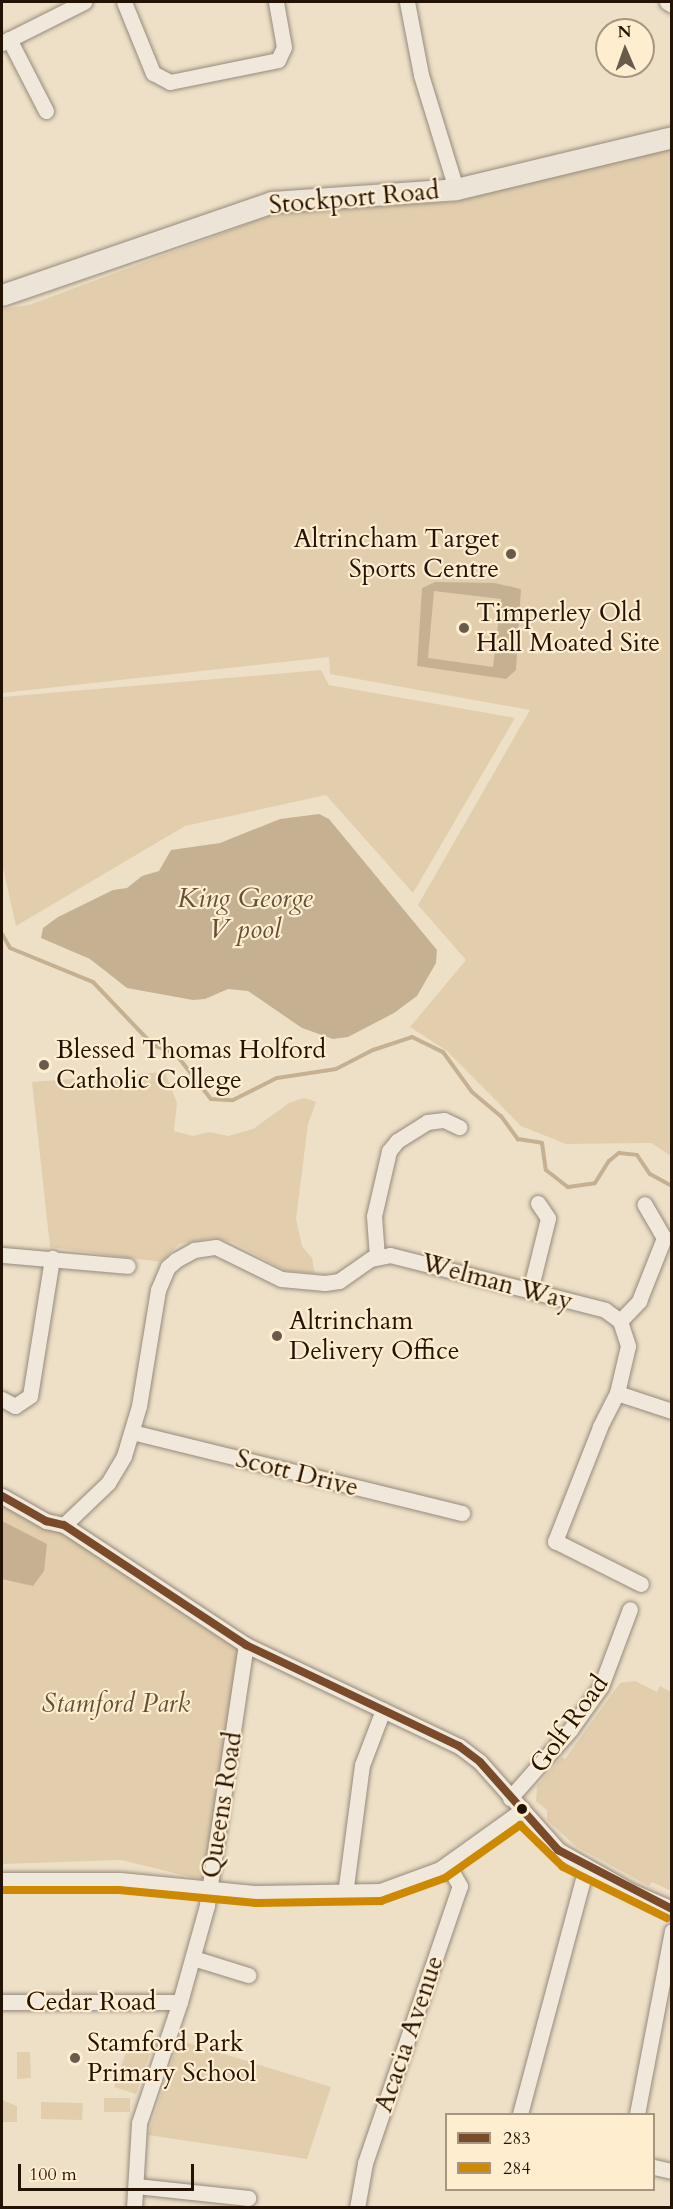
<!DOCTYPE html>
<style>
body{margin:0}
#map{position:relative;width:673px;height:2209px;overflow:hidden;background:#eee0c7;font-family:Cardo,serif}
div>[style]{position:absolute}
.green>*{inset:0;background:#e2cead}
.water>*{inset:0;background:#c5b191}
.stream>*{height:4px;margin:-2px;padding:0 2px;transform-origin:2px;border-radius:2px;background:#c5b191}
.roads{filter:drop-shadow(0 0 2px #958b7c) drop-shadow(0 0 2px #958b7c)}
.minor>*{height:15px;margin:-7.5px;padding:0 7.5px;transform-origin:7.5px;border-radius:7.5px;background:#f0e8db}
.highway>*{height:21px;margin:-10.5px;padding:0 10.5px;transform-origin:10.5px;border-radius:10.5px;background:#ece4d6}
.bus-1>*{height:8px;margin:-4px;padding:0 4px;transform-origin:4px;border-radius:4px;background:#7a4b2a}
.bus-2>*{height:8px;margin:-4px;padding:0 4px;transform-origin:4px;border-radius:4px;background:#cc8901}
.dots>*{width:16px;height:16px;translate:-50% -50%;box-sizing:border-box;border:3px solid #ffedd0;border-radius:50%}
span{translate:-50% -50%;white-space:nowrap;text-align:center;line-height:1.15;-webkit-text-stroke:4.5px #ffedd0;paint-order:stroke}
.street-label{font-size:26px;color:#221305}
.poi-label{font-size:26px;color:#221305}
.right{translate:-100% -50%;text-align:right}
.left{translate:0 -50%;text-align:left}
.park-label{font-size:26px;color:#625038;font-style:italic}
.water-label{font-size:27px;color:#64513a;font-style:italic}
.frame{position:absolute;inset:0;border:3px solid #221305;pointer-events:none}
.legend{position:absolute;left:445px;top:2113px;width:210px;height:78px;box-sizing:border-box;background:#ffedd0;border:2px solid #a7967f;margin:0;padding:8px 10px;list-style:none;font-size:18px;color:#221305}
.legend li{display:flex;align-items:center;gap:12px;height:30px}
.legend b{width:30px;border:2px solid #a7967f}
.north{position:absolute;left:595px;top:18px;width:60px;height:60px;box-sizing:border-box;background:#ffedd0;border:2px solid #a7967f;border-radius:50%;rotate:358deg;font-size:16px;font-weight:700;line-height:24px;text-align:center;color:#221305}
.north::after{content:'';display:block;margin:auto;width:21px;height:27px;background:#695b49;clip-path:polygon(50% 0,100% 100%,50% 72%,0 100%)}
.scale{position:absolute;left:18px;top:2164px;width:176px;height:27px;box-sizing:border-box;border:3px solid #221305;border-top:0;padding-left:8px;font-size:18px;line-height:21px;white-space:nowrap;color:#221305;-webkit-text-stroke:4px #ffedd0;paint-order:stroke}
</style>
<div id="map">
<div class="green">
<i style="clip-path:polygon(671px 147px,671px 1156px,651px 1143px,566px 1144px,521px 1126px,447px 1051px,410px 1027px,466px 960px,418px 905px,530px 710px,330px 674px,329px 657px,2px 693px,2px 309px,29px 305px,269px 216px,289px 211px,454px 202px)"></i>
<i style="clip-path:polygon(321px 670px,329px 685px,515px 718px,413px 893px,326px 795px,185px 826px,16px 926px,2px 864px,2px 697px)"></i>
<i style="clip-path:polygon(165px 1072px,177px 1103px,174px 1131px,193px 1136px,209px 1132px,228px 1136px,253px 1129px,289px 1103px,304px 1098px,316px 1102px,308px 1124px,296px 1219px,302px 1246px,312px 1258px,315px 1273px,286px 1271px,233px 1242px,213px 1238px,179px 1244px,161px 1262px,50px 1247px,32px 1082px)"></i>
<i style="clip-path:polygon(2px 1498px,101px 1556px,242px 1649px,203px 1880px,121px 1860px,2px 1864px)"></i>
<i style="clip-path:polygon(635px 1681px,657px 1692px,660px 1686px,671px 1692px,671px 1891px,652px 1882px,649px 1886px,577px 1847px,547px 1820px,547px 1810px,536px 1801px,537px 1786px,562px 1757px,565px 1759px,620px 1683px)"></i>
<i style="clip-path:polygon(179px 2040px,331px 2087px,307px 2159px,148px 2135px)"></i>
<i style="clip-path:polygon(129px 2044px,151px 2051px,136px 2094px,114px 2087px)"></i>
<i style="clip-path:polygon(17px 2052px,30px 2052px,31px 2078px,17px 2079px)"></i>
<i style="clip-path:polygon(104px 2098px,130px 2098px,130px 2112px,104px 2112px)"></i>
<i style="clip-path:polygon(2px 2100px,17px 2106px,17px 2122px,2px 2122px)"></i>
<i style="clip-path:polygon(41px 2102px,83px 2103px,82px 2120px,41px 2119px)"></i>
</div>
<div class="water">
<i style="clip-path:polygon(evenodd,435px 582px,494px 583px,521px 589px,516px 670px,506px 679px,417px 666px,422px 588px,435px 582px,434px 591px,501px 599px,493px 667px,428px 658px,434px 591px)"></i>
<i style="clip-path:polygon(319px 814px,329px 819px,437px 950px,436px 963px,417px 996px,394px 1013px,348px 1037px,333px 1039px,302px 1028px,248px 991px,228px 989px,205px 999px,193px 1000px,127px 988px,90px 959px,41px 938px,43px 928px,58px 917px,113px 890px,127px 888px,142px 876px,159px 871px,171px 850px,220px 843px,280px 819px)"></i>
<i style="clip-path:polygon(2px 1521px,47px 1544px,44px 1571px,33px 1586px,2px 1579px)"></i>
</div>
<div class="stream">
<i style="left:2px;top:934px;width:16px;rotate:60deg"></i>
<i style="left:10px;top:948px;width:90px;rotate:22.3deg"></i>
<i style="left:93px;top:982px;width:87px;rotate:46.4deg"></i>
<i style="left:153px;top:1045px;width:23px;rotate:20deg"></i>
<i style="left:175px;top:1053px;width:58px;rotate:52deg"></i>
<i style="left:211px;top:1099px;width:22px;rotate:3deg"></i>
<i style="left:233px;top:1100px;width:49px;rotate:-26.6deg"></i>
<i style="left:277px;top:1078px;width:60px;rotate:-8.7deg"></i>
<i style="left:336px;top:1069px;width:42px;rotate:-27.2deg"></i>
<i style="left:373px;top:1050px;width:41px;rotate:-18.4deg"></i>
<i style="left:412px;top:1037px;width:34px;rotate:26deg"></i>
<i style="left:443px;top:1052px;width:49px;rotate:54.1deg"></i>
<i style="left:472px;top:1092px;width:38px;rotate:40deg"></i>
<i style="left:501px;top:1116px;width:29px;rotate:54deg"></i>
<i style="left:518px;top:1139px;width:24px;rotate:9deg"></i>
<i style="left:542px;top:1143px;width:27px;rotate:82deg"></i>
<i style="left:546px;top:1170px;width:28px;rotate:38deg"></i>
<i style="left:568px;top:1187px;width:27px;rotate:-8deg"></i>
<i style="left:595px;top:1183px;width:26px;rotate:-58deg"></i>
<i style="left:609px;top:1161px;width:13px;rotate:-39deg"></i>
<i style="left:619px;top:1153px;width:18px;rotate:6deg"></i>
<i style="left:637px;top:1155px;width:23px;rotate:56deg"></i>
<i style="left:650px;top:1174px;width:25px;rotate:29deg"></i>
</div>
<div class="roads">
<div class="minor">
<i style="left:124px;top:2px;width:77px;rotate:67.8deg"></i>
<i style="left:153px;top:73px;width:19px;rotate:28deg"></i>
<i style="left:170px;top:82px;width:110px;rotate:-11.5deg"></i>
<i style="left:278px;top:60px;width:14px;rotate:-65deg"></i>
<i style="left:284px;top:47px;width:46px;rotate:-100.1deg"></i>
<i style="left:407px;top:2px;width:74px;rotate:79.1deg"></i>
<i style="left:421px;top:75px;width:119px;rotate:72.9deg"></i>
<i style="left:667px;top:2px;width:6px;rotate:31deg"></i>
<i style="left:9px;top:39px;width:81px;rotate:62.8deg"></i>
<i style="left:2px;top:43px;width:92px;rotate:-26.6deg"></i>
<i style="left:2px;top:1255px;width:126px;rotate:5deg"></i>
<i style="left:377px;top:1257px;width:41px;rotate:-94.2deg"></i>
<i style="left:374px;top:1216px;width:67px;rotate:-77deg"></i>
<i style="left:389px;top:1151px;width:13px;rotate:-51deg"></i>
<i style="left:397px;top:1141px;width:36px;rotate:-32deg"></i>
<i style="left:427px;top:1122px;width:17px;rotate:-7deg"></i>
<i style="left:444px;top:1120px;width:17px;rotate:25deg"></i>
<i style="left:530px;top:1291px;width:75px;rotate:-76.1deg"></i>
<i style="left:548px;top:1218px;width:18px;rotate:-124deg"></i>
<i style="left:620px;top:1321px;width:28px;rotate:-46deg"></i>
<i style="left:639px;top:1301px;width:68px;rotate:-68.4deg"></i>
<i style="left:664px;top:1238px;width:39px;rotate:-120deg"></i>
<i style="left:617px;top:1393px;width:58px;rotate:18.1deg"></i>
<i style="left:2px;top:1399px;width:15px;rotate:28deg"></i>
<i style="left:15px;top:1406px;width:18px;rotate:-34deg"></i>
<i style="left:30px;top:1396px;width:140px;rotate:-80.9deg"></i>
<i style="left:132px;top:1432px;width:340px;rotate:13.8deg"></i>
<i style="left:2px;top:1496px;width:51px;rotate:29.6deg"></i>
<i style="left:46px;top:1521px;width:18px;rotate:13deg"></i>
<i style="left:64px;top:1525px;width:218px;rotate:33.4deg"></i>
<i style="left:246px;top:1645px;width:236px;rotate:25.4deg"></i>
<i style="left:459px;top:1746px;width:26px;rotate:37deg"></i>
<i style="left:480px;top:1762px;width:118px;rotate:48.4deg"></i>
<i style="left:558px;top:1850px;width:81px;rotate:29.4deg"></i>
<i style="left:629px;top:1890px;width:47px;rotate:23.8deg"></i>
<i style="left:64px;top:1525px;width:61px;rotate:-43.7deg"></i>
<i style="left:108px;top:1483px;width:31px;rotate:-59deg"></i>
<i style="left:124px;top:1456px;width:52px;rotate:-73.3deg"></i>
<i style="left:139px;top:1406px;width:118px;rotate:-80.7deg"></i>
<i style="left:158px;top:1290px;width:25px;rotate:-67deg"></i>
<i style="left:168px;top:1267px;width:11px;rotate:-41deg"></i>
<i style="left:176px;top:1260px;width:21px;rotate:-29deg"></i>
<i style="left:194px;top:1250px;width:22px;rotate:-8deg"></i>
<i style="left:216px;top:1247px;width:72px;rotate:26.2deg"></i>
<i style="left:281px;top:1279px;width:44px;rotate:5.2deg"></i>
<i style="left:325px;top:1283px;width:14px;rotate:-8deg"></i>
<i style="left:339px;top:1281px;width:39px;rotate:-35deg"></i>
<i style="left:371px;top:1259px;width:19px;rotate:-12deg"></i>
<i style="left:390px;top:1255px;width:222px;rotate:14.3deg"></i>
<i style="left:605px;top:1310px;width:19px;rotate:36deg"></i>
<i style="left:620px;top:1321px;width:26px;rotate:72deg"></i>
<i style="left:628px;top:1346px;width:48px;rotate:103.2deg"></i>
<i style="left:617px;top:1393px;width:38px;rotate:117deg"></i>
<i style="left:600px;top:1427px;width:123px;rotate:111.5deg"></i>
<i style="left:555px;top:1541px;width:96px;rotate:26.6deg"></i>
<i style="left:510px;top:1798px;width:91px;rotate:-48.6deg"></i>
<i style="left:570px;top:1730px;width:54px;rotate:-54.8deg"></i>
<i style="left:601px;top:1686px;width:82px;rotate:-69.4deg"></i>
<i style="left:2px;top:1880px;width:118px"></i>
<i style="left:120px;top:1880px;width:137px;rotate:5.5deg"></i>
<i style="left:256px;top:1893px;width:124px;rotate:-0.9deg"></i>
<i style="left:380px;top:1891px;width:64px;rotate:-20.1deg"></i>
<i style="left:440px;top:1869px;width:100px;rotate:-35.6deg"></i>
<i style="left:345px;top:1894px;width:130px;rotate:-82.5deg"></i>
<i style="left:362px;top:1765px;width:59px;rotate:-69.1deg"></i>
<i style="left:193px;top:1958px;width:58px;rotate:17.2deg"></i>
<i style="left:2px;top:2002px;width:178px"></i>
<i style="left:520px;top:2114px;width:255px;rotate:-75deg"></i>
<i style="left:637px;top:2114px;width:186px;rotate:-79.2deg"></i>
<i style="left:654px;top:2167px;width:18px;rotate:13deg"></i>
<i style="left:136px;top:2186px;width:113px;rotate:6.1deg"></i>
<i style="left:134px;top:2208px;width:85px;rotate:-86.6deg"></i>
<i style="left:139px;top:2123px;width:128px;rotate:-71.3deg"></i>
<i style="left:180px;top:2002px;width:101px;rotate:-74.4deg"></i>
<i style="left:207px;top:1905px;width:263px;rotate:-81.5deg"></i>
<i style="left:357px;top:2208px;width:46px;rotate:-79.9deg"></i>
<i style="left:365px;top:2163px;width:293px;rotate:-71.1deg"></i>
<i style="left:460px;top:1886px;width:24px;rotate:-120deg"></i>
</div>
<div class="highway">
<i style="left:2px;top:295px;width:286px;rotate:-19deg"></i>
<i style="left:272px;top:202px;width:184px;rotate:-4deg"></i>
<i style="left:456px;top:189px;width:222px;rotate:-13.5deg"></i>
</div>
</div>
<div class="bus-1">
<i style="left:2px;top:1496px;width:51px;rotate:29.6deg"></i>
<i style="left:46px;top:1521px;width:18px;rotate:13deg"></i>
<i style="left:64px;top:1525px;width:218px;rotate:33.4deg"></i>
<i style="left:246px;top:1645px;width:236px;rotate:25.4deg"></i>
<i style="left:459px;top:1746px;width:26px;rotate:37deg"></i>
<i style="left:480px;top:1762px;width:118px;rotate:48.4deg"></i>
<i style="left:558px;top:1850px;width:128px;rotate:27.4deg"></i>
</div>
<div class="bus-2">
<i style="left:2px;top:1890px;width:117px"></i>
<i style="left:119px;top:1890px;width:138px;rotate:5.4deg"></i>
<i style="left:256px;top:1903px;width:125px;rotate:-0.9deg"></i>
<i style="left:381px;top:1901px;width:68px;rotate:-19.8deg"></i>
<i style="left:445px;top:1878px;width:92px;rotate:-35.2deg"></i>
<i style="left:520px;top:1825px;width:60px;rotate:44.3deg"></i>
<i style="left:563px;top:1867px;width:116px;rotate:26.1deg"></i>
</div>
<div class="dots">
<i style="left:511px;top:554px;background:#695b49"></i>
<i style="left:464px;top:628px;background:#695b49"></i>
<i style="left:44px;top:1065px;background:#695b49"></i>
<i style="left:277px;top:1336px;background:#695b49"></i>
<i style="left:522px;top:1809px;background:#221305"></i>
<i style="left:75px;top:2058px;background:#695b49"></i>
</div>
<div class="street-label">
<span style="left:354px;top:198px;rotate:-5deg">Stockport Road</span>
<span style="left:497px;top:1282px;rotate:15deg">Welman Way</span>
<span style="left:297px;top:1473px;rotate:14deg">Scott Drive</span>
<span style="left:569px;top:1724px;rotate:-54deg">Golf Road</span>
<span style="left:222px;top:1805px;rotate:-81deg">Queens Road</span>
<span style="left:91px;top:2002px">Cedar Road</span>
<span style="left:409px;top:2034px;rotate:-71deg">Acacia Avenue</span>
</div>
<div class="poi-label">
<span class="right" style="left:499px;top:554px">Altrincham Target<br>Sports Centre</span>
<span class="left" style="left:476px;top:628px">Timperley Old<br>Hall Moated Site</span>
<span class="left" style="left:56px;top:1065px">Blessed Thomas Holford<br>Catholic College</span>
<span class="left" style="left:289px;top:1336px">Altrincham<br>Delivery Office</span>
<span class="left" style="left:87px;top:2058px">Stamford Park<br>Primary School</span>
</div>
<div class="park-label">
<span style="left:116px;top:1704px">Stamford Park</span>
</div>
<div class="water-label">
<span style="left:245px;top:914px">King George<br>V pool</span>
</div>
<div class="frame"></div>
<ul class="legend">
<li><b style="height:8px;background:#7a4b2a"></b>283</li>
<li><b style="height:8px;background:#cc8901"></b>284</li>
</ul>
<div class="north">N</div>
<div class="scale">100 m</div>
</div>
